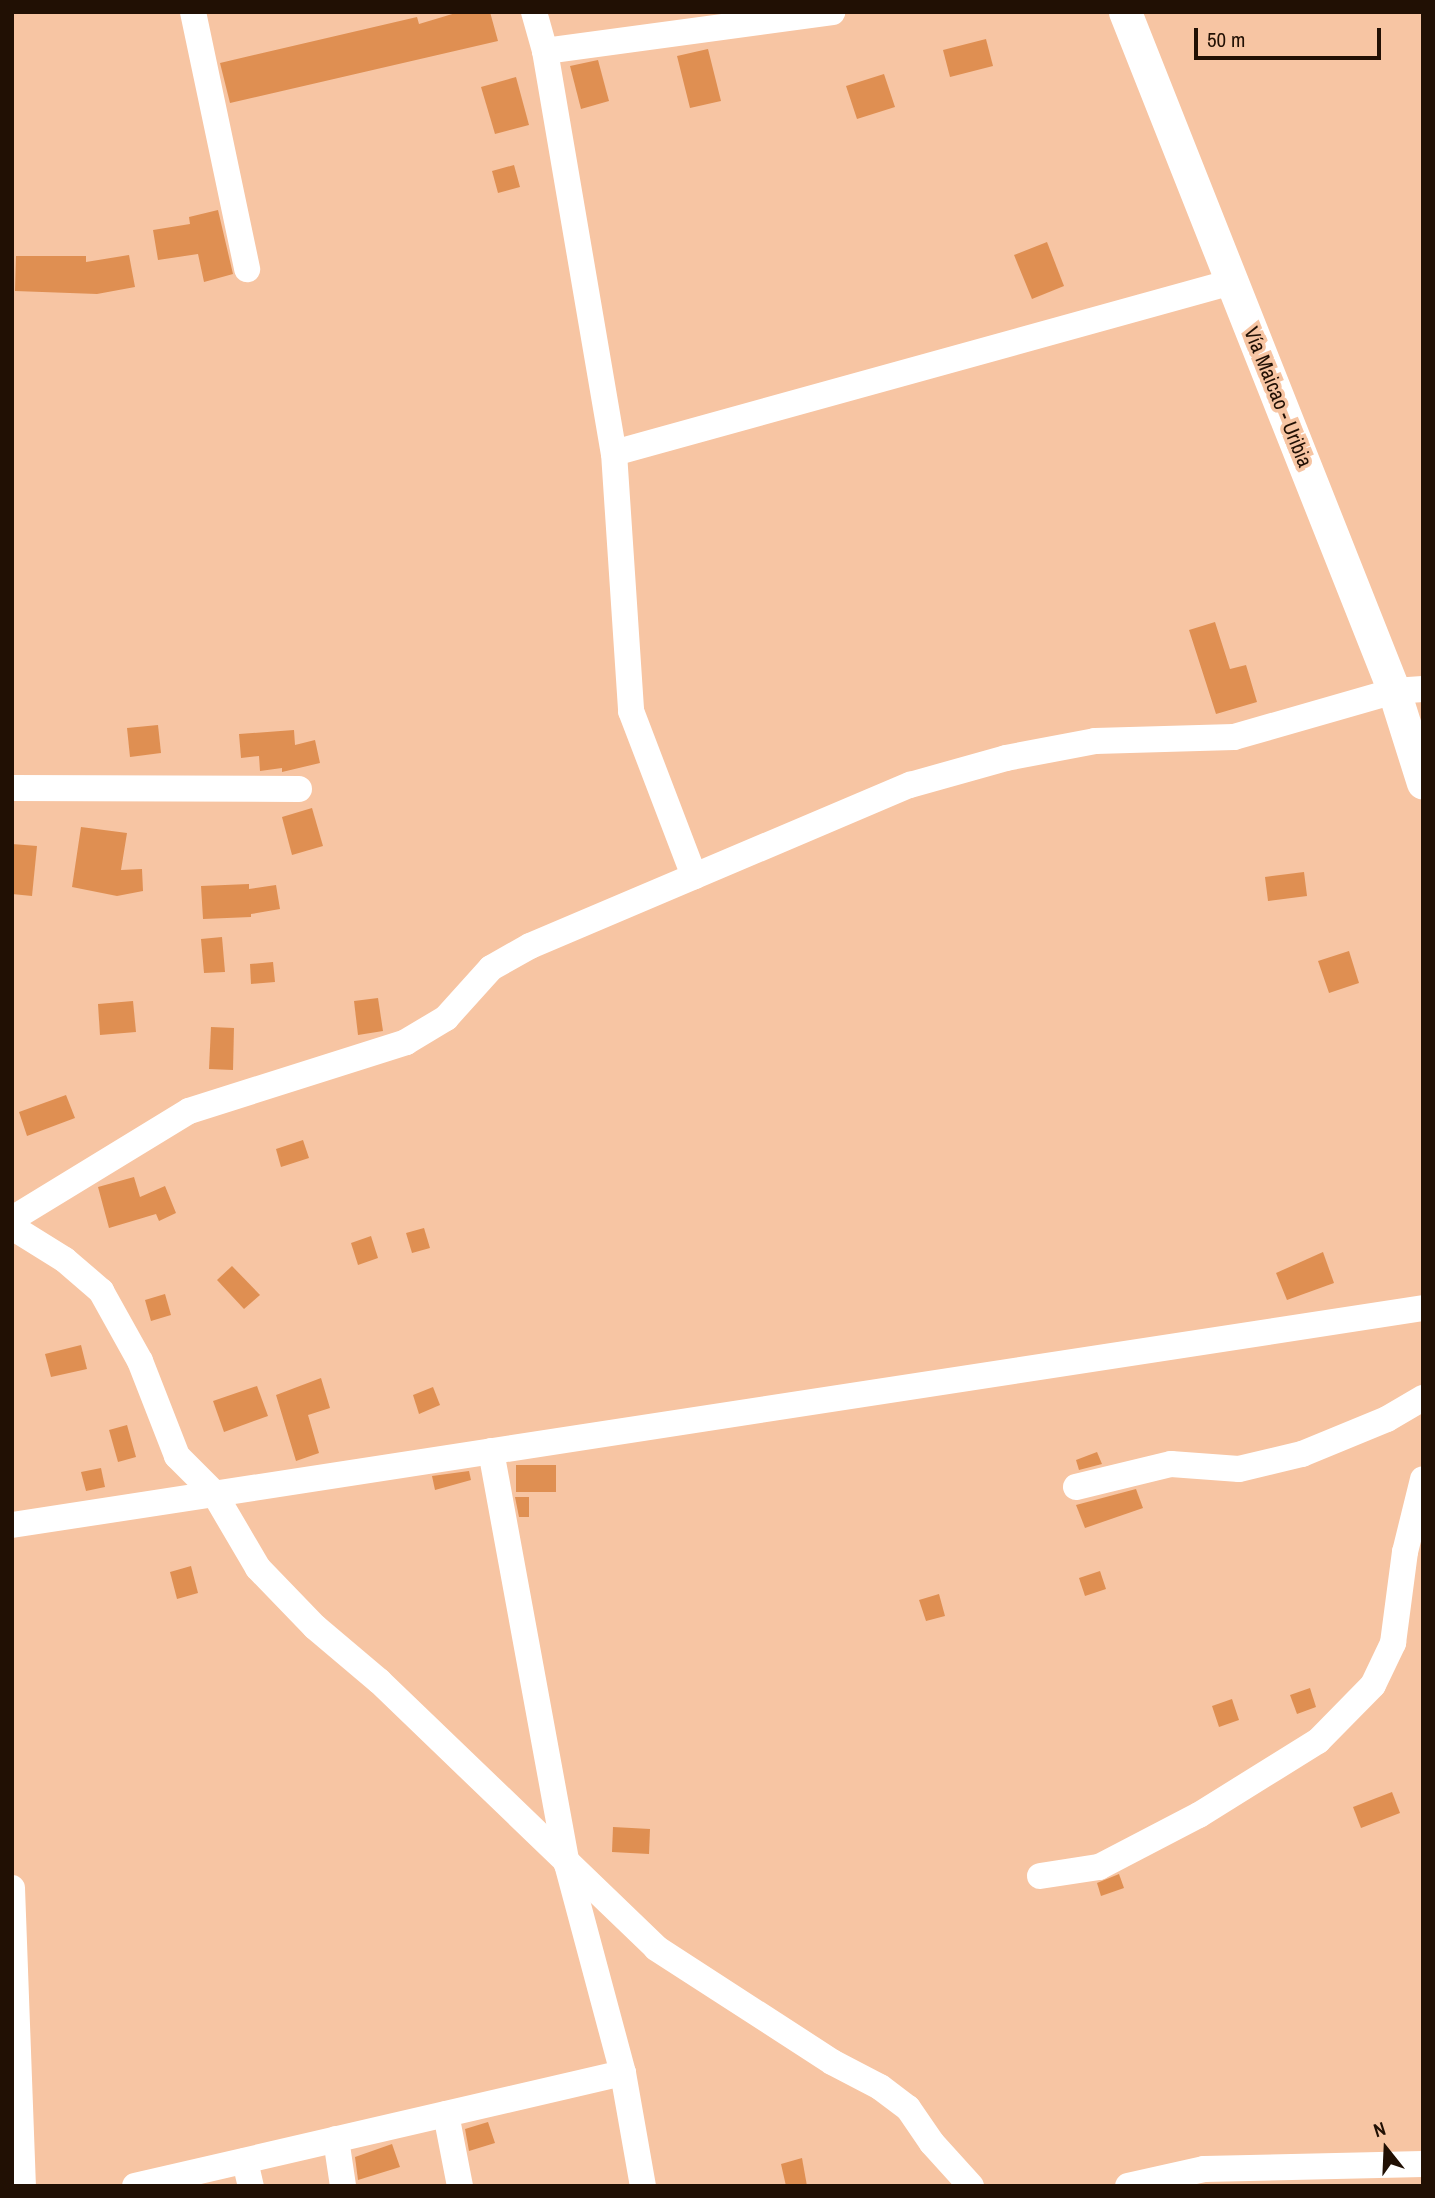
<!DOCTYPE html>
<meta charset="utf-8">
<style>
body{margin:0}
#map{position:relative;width:1435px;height:2198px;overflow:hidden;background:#f7c5a3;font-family:"Archivo Narrow",sans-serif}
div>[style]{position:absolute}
.building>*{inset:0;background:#df8f52}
.minor>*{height:26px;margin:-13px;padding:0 13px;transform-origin:13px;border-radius:13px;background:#fff}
.tertiary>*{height:33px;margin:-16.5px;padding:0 16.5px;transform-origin:16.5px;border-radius:16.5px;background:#fff}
span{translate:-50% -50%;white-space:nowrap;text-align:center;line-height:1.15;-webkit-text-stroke:7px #f7c5a3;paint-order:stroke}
.street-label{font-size:21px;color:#211004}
.frame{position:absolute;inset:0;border:14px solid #211004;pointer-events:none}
.north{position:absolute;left:1351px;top:2114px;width:70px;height:70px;-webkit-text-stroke:5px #f7c5a3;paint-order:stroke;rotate:342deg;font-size:19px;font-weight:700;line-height:28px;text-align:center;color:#211004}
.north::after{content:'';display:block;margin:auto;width:24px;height:32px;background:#211004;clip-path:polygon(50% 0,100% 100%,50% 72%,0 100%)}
.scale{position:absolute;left:1194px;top:28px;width:187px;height:32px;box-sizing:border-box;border:4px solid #211004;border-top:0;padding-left:9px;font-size:21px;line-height:24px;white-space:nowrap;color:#211004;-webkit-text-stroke:5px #f7c5a3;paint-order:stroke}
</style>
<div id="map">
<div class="building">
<i style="clip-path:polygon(459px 12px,490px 12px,498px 41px,230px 103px,220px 63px,417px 17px,419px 24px)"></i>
<i style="clip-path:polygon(986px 39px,993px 66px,950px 77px,943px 50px)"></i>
<i style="clip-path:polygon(708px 49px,721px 101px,690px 108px,677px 56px)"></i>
<i style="clip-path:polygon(598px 60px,609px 101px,581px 109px,570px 66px)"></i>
<i style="clip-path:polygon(884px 74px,895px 107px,857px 119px,846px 86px)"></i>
<i style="clip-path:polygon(516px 77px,529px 125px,495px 134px,481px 87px)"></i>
<i style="clip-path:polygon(514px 165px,520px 187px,498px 193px,492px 171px)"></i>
<i style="clip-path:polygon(218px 210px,233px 274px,204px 282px,198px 254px,158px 260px,153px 230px,190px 224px,189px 217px)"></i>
<i style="clip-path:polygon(1047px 242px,1064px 286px,1032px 299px,1014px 255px)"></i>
<i style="clip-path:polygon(129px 255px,135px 287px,97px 294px,15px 291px,16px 256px,86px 256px,86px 262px)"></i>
<i style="clip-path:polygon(1215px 622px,1230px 669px,1246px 665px,1257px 702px,1216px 714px,1189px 630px)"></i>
<i style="clip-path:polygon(158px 725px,161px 753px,130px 757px,127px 728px)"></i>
<i style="clip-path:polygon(294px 730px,295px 745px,315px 740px,320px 763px,282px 772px,282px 768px,260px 771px,259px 756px,241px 758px,239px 734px)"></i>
<i style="clip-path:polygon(312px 808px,323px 846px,292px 855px,282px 817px)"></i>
<i style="clip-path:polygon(81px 827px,127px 833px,121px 870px,142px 869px,143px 891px,117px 896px,72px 887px)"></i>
<i style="clip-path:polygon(12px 844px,37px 846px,32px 896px,12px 894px)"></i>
<i style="clip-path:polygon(1304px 872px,1307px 896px,1268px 901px,1265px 877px)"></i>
<i style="clip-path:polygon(249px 884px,249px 889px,276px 885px,280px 909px,251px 914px,251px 917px,203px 919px,201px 886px)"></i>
<i style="clip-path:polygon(222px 937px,225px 972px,204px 973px,201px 939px)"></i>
<i style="clip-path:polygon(1349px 951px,1359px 983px,1329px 993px,1318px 961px)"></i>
<i style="clip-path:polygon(273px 962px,275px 982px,251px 984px,250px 964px)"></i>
<i style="clip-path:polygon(378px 998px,383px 1031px,358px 1035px,354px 1001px)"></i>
<i style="clip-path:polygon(133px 1001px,136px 1032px,100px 1035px,98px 1004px)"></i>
<i style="clip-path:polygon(211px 1027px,234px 1028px,233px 1070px,209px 1069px)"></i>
<i style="clip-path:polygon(66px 1095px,75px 1118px,27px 1136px,19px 1112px)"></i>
<i style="clip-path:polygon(303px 1140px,309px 1158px,281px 1167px,276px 1149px)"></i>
<i style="clip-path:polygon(134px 1177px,140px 1197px,165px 1186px,176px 1213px,159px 1221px,156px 1214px,109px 1228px,98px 1187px)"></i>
<i style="clip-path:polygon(424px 1228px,430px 1248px,412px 1253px,406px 1233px)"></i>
<i style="clip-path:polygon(371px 1236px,378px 1258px,358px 1265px,351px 1243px)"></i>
<i style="clip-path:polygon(1323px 1252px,1334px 1283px,1287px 1300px,1276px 1273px)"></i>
<i style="clip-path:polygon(232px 1266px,260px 1295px,244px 1309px,217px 1280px)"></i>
<i style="clip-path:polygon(165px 1294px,171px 1315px,151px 1321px,145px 1300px)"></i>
<i style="clip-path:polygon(81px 1345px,87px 1369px,51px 1377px,45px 1354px)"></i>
<i style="clip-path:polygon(321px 1378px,330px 1408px,308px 1415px,319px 1453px,296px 1461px,276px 1395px)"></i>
<i style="clip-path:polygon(257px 1386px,268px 1416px,224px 1432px,213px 1401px)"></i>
<i style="clip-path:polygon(433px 1387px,440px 1405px,419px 1414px,413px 1395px)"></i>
<i style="clip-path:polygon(127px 1425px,136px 1457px,118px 1462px,109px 1430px)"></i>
<i style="clip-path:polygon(1097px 1452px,1102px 1464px,1079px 1470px,1076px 1460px)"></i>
<i style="clip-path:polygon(516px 1465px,556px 1465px,556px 1492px,516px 1492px)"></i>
<i style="clip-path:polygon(101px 1468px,105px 1487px,86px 1491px,81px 1472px)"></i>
<i style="clip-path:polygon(469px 1471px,471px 1480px,435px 1490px,432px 1476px)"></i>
<i style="clip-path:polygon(1136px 1489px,1143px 1508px,1085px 1528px,1076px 1505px)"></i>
<i style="clip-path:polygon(515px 1497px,529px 1497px,529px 1517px,519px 1517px)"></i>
<i style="clip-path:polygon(191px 1566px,198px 1593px,177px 1599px,170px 1572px)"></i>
<i style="clip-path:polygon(1100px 1571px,1106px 1589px,1085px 1596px,1079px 1578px)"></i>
<i style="clip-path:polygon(939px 1594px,945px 1616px,926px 1621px,919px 1600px)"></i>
<i style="clip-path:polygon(1310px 1688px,1316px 1707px,1297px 1714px,1290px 1695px)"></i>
<i style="clip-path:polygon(1232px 1699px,1239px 1720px,1219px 1727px,1212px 1706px)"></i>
<i style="clip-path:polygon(1392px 1792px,1400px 1813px,1361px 1828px,1353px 1807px)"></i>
<i style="clip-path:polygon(613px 1827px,650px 1829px,649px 1854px,612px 1852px)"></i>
<i style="clip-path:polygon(1119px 1874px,1124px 1888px,1101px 1896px,1097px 1883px)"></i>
<i style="clip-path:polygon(488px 2122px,495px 2143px,469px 2151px,465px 2129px)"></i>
<i style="clip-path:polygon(392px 2144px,400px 2167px,358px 2180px,355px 2157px)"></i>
<i style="clip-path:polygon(802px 2158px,807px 2186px,786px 2186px,781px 2164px)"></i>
</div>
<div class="minor">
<i style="left:193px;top:12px;width:263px;rotate:78.1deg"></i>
<i style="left:534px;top:12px;width:41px;rotate:74.2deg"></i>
<i style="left:545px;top:51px;width:408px;rotate:80.3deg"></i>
<i style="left:614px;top:453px;width:259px;rotate:86.2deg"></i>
<i style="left:631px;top:711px;width:177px;rotate:69.1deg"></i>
<i style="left:545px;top:51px;width:290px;rotate:-7.7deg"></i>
<i style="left:614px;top:453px;width:641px;rotate:-15.47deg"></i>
<i style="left:12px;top:788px;width:287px;rotate:0.2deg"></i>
<i style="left:12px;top:1219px;width:207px;rotate:-31.4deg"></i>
<i style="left:189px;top:1111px;width:228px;rotate:-17.6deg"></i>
<i style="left:406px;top:1042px;width:47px;rotate:-31deg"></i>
<i style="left:446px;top:1018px;width:67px;rotate:-48deg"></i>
<i style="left:491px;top:968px;width:45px;rotate:-29.4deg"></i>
<i style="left:530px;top:946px;width:413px;rotate:-23deg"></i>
<i style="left:910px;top:785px;width:100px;rotate:-15.7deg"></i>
<i style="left:1006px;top:758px;width:91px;rotate:-10.8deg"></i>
<i style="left:1095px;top:741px;width:139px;rotate:-1.6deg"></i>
<i style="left:1234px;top:737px;width:166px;rotate:-16deg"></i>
<i style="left:1394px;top:691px;width:29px;rotate:-4deg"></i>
<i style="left:12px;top:1227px;width:62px;rotate:31.9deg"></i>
<i style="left:65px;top:1260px;width:48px;rotate:40.7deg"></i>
<i style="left:101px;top:1291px;width:80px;rotate:60.9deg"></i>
<i style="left:140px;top:1361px;width:102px;rotate:68.7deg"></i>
<i style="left:177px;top:1456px;width:52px;rotate:45deg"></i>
<i style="left:214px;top:1493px;width:87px;rotate:59.6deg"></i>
<i style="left:258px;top:1568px;width:82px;rotate:46deg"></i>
<i style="left:315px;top:1627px;width:84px;rotate:40.2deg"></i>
<i style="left:379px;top:1681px;width:385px;rotate:43.9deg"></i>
<i style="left:656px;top:1948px;width:210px;rotate:32.9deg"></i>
<i style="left:832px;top:2062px;width:54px;rotate:27.5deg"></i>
<i style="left:880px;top:2087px;width:35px;rotate:37deg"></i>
<i style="left:908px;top:2108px;width:42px;rotate:55.6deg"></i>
<i style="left:932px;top:2143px;width:58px;rotate:47.8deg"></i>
<i style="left:491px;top:1451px;width:420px;rotate:79.6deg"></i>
<i style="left:567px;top:1864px;width:216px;rotate:75deg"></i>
<i style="left:623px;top:2073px;width:115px;rotate:80deg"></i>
<i style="left:1076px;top:1487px;width:98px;rotate:-13.6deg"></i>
<i style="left:1171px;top:1464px;width:68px;rotate:4.2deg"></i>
<i style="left:1239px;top:1469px;width:65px;rotate:-13.4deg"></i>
<i style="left:1302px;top:1454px;width:92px;rotate:-22.4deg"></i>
<i style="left:1387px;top:1419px;width:42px;rotate:-30.3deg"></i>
<i style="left:12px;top:1525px;width:1428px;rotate:-8.74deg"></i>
<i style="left:1040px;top:1876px;width:60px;rotate:-8.7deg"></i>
<i style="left:1099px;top:1867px;width:113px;rotate:-27.5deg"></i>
<i style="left:1199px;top:1815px;width:140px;rotate:-31.9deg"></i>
<i style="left:1318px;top:1741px;width:78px;rotate:-45.5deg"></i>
<i style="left:1373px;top:1685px;width:47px;rotate:-64.5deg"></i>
<i style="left:1393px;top:1643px;width:92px;rotate:-82.5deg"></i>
<i style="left:1405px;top:1552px;width:75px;rotate:-76.1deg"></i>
<i style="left:12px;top:1888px;width:298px;rotate:87.9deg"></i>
<i style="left:446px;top:2114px;width:73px;rotate:79deg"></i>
<i style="left:336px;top:2139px;width:48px;rotate:81.5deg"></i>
<i style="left:245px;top:2161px;width:26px;rotate:77deg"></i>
<i style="left:135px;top:2186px;width:501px;rotate:-13.04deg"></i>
<i style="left:1128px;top:2186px;width:78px;rotate:-12.6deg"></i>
<i style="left:1204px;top:2169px;width:219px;rotate:-1.3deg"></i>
</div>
<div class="tertiary">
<i style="left:1125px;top:12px;width:730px;rotate:68.39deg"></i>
<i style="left:1394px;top:691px;width:96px;rotate:72.5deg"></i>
</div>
<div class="street-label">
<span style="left:1278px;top:397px;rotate:68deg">Vía Maicao - Uribia</span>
</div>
<div class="frame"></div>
<div class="north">N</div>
<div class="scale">50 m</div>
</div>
